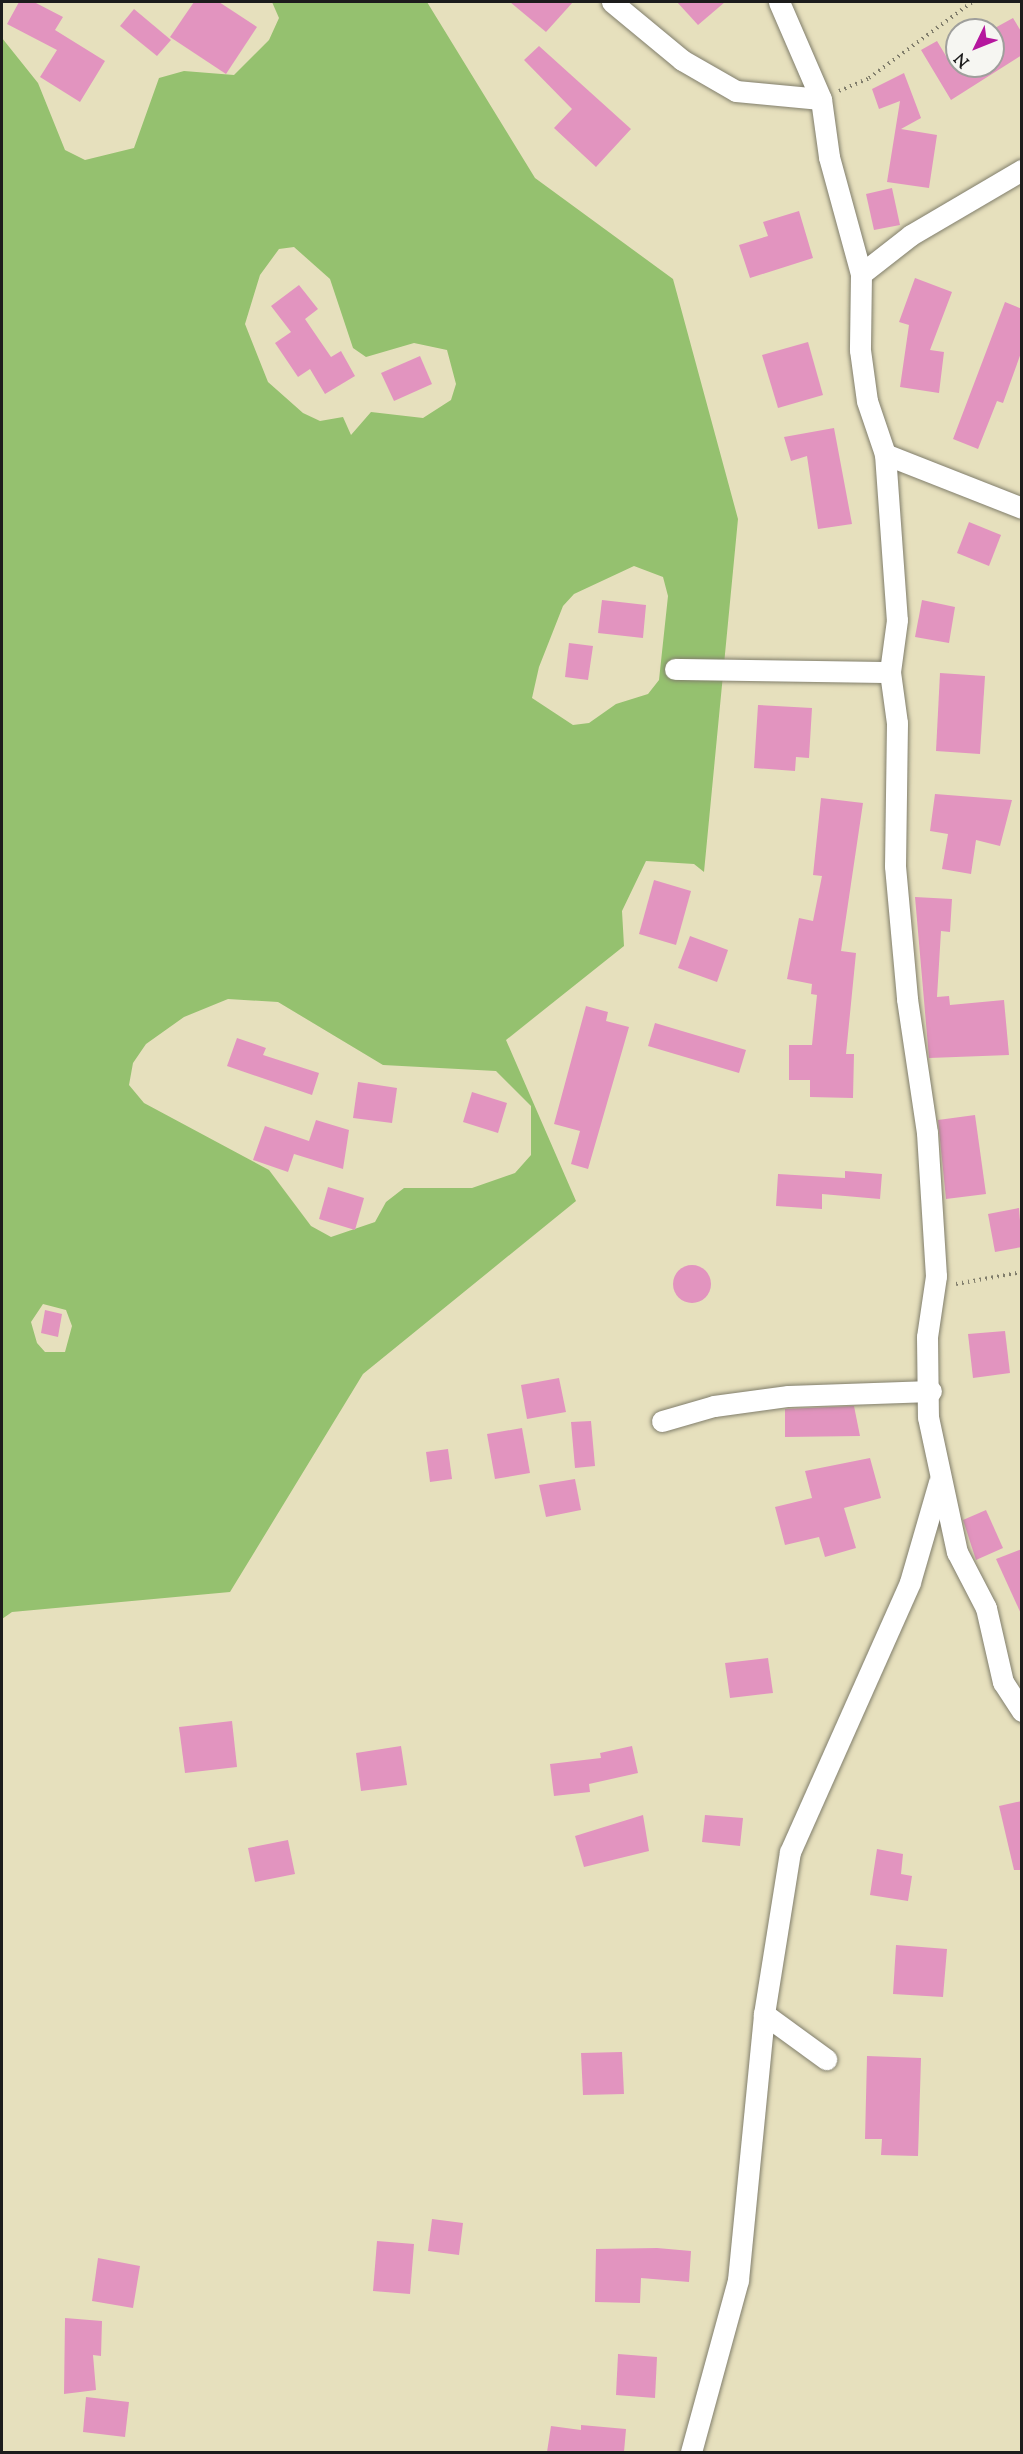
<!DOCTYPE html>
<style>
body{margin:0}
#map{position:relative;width:1023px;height:2454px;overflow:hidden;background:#e6e0bd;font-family:"Sorts Mill Goudy",serif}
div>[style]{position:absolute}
.green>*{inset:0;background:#95c16f}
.building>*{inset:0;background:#e294bf}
.round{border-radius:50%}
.path>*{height:4px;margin-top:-2px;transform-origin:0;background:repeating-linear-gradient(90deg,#817e6c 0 1.5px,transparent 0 6px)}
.roads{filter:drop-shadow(0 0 2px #817e6c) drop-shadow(0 0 2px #817e6c)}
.minor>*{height:21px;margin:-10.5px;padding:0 10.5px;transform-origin:10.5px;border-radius:10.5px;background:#fff}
span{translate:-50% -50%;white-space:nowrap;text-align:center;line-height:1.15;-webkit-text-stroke:4.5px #f6f6f2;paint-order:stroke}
.frame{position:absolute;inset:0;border:3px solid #1c1c1c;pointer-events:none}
.north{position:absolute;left:945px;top:18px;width:60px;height:60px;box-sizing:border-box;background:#f6f6f2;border:2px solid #9f9f9c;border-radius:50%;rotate:227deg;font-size:16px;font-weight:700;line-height:24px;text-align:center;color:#1c1c1c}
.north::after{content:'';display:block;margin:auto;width:21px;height:27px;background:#b5179e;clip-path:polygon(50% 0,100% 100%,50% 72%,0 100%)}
</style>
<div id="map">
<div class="green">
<i style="clip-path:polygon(evenodd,272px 2px,427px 2px,535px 178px,673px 279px,738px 519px,704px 872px,694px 864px,646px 861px,622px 911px,624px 946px,506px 1040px,576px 1201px,363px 1374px,230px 1592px,12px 1612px,2px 1619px,2px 38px,38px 83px,65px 150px,85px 160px,134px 148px,159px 78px,184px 71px,234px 75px,269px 40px,279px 18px,272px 2px,294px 247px,330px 279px,353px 348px,366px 357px,414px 343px,447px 350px,456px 384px,451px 400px,423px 418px,371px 412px,351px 435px,343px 417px,320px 421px,303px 413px,268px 382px,245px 324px,260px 275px,279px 249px,294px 247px,272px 2px,634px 566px,663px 577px,668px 596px,659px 680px,648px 694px,616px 704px,589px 723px,573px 725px,532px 698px,539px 667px,563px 606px,574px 594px,634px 566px,272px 2px,228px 999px,278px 1002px,383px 1065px,496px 1071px,531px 1106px,531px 1155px,515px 1173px,472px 1188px,404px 1188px,386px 1202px,375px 1222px,331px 1237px,311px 1226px,269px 1170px,144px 1103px,129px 1085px,133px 1063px,146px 1044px,184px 1017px,228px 999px,272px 2px,43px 1304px,66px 1310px,72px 1326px,65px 1352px,45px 1352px,37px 1343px,31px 1322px,43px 1304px)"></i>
</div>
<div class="building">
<i style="clip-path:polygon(19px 2px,34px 2px,63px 17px,55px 30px,105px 61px,80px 102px,40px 77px,57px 50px,7px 24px)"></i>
<i style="clip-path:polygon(194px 2px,219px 2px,257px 27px,226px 74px,170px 37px)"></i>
<i style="clip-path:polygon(510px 2px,573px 2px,546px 32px)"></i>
<i style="clip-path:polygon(677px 2px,725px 2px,698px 25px)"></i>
<i style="clip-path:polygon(134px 9px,171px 40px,157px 56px,120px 26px)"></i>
<i style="clip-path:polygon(1013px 18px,1022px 33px,1022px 55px,951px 100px,921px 50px,937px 41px,952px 66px,993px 66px,993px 29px)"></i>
<i style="clip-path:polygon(539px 46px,631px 129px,596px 167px,554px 128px,572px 109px,524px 60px)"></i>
<i style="clip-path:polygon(904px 73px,921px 118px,901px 129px,937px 135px,929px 188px,887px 182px,900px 101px,879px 109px,872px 89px)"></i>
<i style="clip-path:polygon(892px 188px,900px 225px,874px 230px,866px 194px)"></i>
<i style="clip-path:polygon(799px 211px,813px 258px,750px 278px,739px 245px,768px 236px,763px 222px)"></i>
<i style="clip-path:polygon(915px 278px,952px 292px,930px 350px,944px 352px,939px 393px,900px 387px,909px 325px,899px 322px)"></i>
<i style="clip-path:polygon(299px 285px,318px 309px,305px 319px,331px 357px,341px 351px,355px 376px,325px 394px,310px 369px,298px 377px,275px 343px,291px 332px,271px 306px)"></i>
<i style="clip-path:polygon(1005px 302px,1022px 309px,1022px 350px,1003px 403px,997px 401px,978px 449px,953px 439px)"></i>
<i style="clip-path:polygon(808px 342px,823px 395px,778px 408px,762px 355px)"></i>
<i style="clip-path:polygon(420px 356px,432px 384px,394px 401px,381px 373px)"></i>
<i style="clip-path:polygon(834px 428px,852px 524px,818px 529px,807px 456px,791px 461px,784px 437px)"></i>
<i style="clip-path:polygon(969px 522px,1001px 535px,989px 566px,957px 553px)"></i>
<i style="clip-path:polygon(602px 600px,646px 605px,643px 638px,598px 633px)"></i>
<i style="clip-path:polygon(922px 600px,955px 607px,949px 643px,915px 637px)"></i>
<i style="clip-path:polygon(569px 643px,593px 646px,588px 680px,565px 677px)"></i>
<i style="clip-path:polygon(940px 673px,985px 676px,980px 754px,936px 751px)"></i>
<i style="clip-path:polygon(758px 705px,812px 708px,809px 758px,796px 757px,795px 771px,754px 768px)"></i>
<i style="clip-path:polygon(935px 794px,1012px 800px,1000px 846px,976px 840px,971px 874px,942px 869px,948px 834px,930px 831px)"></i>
<i style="clip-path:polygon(821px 798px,863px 803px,841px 951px,856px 953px,846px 1054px,854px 1054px,853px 1098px,810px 1097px,810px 1080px,789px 1080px,789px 1045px,812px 1045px,817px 995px,811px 994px,812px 984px,787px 979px,799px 918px,813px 921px,822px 876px,813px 875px)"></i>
<i style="clip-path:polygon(654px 880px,691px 891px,676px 945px,639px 934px)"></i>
<i style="clip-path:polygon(915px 897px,952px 899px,950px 932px,941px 931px,937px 997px,949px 996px,950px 1005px,1004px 1000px,1009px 1055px,929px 1058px)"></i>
<i style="clip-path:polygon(690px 936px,728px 950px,717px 982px,678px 968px)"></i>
<i style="clip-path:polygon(586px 1006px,608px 1012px,606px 1021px,629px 1027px,588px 1169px,571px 1164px,580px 1131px,554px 1124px)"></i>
<i style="clip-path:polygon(655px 1023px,746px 1050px,739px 1073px,648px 1046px)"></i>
<i style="clip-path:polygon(237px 1038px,266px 1048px,263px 1055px,319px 1073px,312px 1095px,227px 1066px)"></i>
<i style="clip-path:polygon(358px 1082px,397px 1088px,392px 1123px,353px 1118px)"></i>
<i style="clip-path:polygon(472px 1092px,507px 1103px,498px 1133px,463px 1122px)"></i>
<i style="clip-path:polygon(975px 1115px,986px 1194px,946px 1199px,938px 1120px)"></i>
<i style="clip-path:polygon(316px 1120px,349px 1130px,343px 1169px,294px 1154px,288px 1172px,253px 1160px,265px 1126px,309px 1141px)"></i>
<i style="clip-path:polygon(845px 1171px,882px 1174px,880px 1199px,822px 1194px,822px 1209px,776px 1206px,778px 1174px,845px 1178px)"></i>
<i style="clip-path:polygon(328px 1187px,364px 1198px,355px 1230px,319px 1219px)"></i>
<i style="clip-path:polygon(1019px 1208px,1022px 1247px,995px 1252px,988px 1214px)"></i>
<i class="round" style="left:673px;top:1265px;width:38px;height:38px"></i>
<i style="clip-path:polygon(45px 1310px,62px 1314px,58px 1337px,41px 1333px)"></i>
<i style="clip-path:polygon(1005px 1331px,1010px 1373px,973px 1378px,968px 1334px)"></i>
<i style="clip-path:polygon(559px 1378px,566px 1412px,527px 1419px,521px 1385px)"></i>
<i style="clip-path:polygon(854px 1406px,860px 1436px,785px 1437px,785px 1409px)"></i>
<i style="clip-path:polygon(591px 1421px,595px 1466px,575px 1468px,571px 1422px)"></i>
<i style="clip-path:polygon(522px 1428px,530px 1473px,495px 1479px,487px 1434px)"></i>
<i style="clip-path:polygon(448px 1449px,452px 1479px,430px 1482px,426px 1452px)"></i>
<i style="clip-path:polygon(870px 1458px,881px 1498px,844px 1508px,856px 1548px,825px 1557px,819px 1537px,785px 1545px,775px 1507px,812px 1498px,805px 1471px)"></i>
<i style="clip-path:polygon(575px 1479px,581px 1510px,546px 1517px,539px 1485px)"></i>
<i style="clip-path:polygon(986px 1510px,1003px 1548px,976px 1560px,963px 1520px)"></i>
<i style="clip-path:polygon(1022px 1549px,1022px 1616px,996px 1559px)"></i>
<i style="clip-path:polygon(768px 1658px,773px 1693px,730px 1698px,725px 1663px)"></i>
<i style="clip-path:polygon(232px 1721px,237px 1767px,185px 1773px,179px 1727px)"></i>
<i style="clip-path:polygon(401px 1746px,407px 1785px,361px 1791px,356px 1753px)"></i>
<i style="clip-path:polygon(632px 1746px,638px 1773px,589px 1784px,590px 1792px,554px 1796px,550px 1764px,601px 1758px,600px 1753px)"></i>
<i style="clip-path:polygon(1022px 1801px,1022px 1870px,1014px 1870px,999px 1806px)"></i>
<i style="clip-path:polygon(643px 1815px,649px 1851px,584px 1867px,575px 1836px)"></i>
<i style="clip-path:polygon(705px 1815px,743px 1818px,740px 1846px,702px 1842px)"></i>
<i style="clip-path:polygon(288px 1840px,295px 1874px,255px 1882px,248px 1848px)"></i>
<i style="clip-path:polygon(877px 1849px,903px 1854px,901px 1874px,912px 1876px,908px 1901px,870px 1895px)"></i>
<i style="clip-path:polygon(896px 1945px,947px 1949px,943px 1997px,893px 1994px)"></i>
<i style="clip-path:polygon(622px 2052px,624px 2094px,583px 2095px,581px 2053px)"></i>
<i style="clip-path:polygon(867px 2056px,921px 2058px,918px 2156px,881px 2155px,882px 2139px,865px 2139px)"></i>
<i style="clip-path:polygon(432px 2219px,463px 2223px,459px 2255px,428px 2251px)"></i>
<i style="clip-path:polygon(377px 2241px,414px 2244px,410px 2294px,373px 2291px)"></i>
<i style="clip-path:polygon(657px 2248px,691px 2251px,689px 2282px,641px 2278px,640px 2303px,595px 2302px,596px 2249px)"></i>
<i style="clip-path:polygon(98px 2258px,140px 2266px,133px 2308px,92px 2301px)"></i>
<i style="clip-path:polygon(65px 2318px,102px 2321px,101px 2356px,93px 2355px,96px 2390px,64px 2394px)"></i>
<i style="clip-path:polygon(618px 2354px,657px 2357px,655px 2398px,616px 2395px)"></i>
<i style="clip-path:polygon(86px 2397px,129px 2402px,125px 2437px,83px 2432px)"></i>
<i style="clip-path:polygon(581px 2425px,626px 2429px,624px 2452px,547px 2452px,551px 2426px,581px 2430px)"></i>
</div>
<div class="path">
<i style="left:839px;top:91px;width:33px;rotate:-23deg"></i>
<i style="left:869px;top:78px;width:128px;rotate:-36.4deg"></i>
<i style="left:956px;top:1284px;width:67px;rotate:-10.3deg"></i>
</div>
<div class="roads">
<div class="minor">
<i style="left:612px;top:2px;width:91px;rotate:39.6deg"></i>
<i style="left:682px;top:60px;width:62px;rotate:29.9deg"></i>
<i style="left:736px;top:91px;width:85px;rotate:5.4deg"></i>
<i style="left:779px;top:2px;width:106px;rotate:66.6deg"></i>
<i style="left:821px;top:99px;width:59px;rotate:82.1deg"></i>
<i style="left:829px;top:157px;width:121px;rotate:74.7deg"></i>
<i style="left:861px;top:274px;width:76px;rotate:90.8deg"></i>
<i style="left:860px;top:350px;width:51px;rotate:82.2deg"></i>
<i style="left:867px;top:401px;width:56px;rotate:71.2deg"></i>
<i style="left:885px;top:454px;width:166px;rotate:85.9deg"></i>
<i style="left:897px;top:620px;width:52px;rotate:97.7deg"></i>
<i style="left:890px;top:672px;width:51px;rotate:82.2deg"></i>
<i style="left:897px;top:723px;width:143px;rotate:90.8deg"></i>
<i style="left:895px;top:866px;width:134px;rotate:84.8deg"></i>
<i style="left:907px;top:999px;width:135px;rotate:81.5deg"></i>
<i style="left:927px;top:1133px;width:143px;rotate:86.4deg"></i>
<i style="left:936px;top:1276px;width:62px;rotate:98.4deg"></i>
<i style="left:927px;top:1337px;width:80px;rotate:89.3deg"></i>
<i style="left:928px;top:1417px;width:138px;rotate:77.9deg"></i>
<i style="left:957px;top:1552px;width:63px;rotate:62.6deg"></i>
<i style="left:986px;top:1608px;width:76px;rotate:77.1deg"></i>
<i style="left:1003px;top:1682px;width:35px;rotate:57deg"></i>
<i style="left:861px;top:274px;width:63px;rotate:-38deg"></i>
<i style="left:911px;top:235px;width:129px;rotate:-30.4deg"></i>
<i style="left:885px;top:454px;width:147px;rotate:21.5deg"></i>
<i style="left:675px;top:669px;width:215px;rotate:0.8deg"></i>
<i style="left:662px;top:1421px;width:54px;rotate:-16.1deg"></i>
<i style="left:714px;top:1406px;width:75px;rotate:-7.7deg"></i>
<i style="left:788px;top:1396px;width:143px;rotate:-2deg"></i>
<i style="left:764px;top:2014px;width:77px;rotate:36deg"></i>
<i style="left:691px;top:2452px;width:178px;rotate:-74.7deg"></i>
<i style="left:738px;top:2280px;width:267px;rotate:-84.4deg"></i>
<i style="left:764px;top:2014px;width:164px;rotate:-80.9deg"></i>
<i style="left:790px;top:1852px;width:295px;rotate:-66deg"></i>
<i style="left:910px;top:1582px;width:104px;rotate:-73.8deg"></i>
</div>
</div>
<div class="frame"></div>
<div class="north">N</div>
</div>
